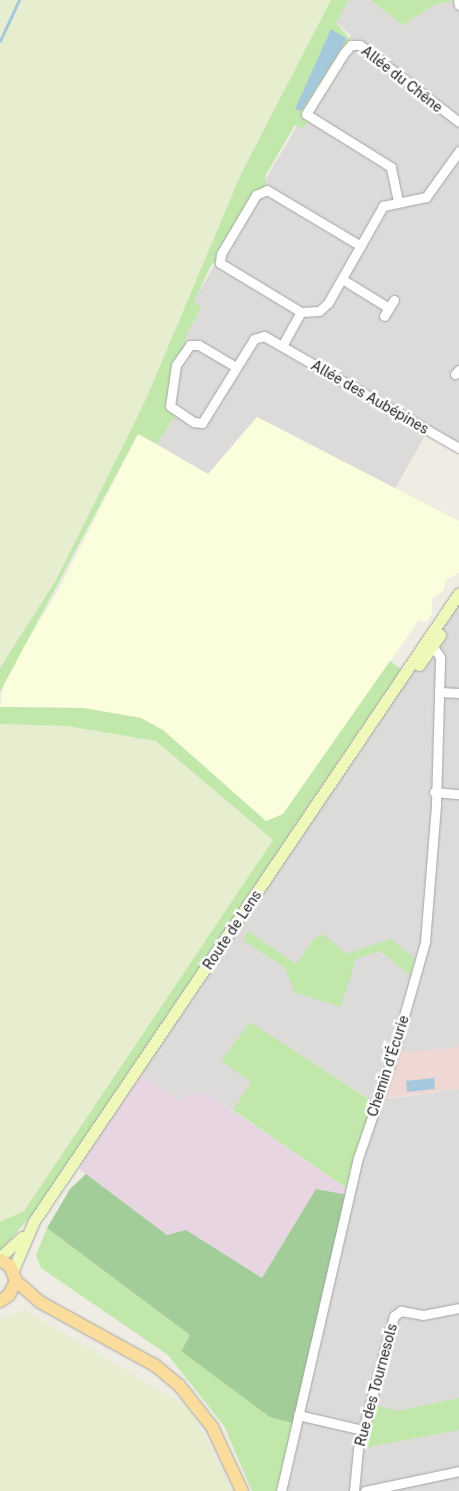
<!DOCTYPE html>
<meta charset="utf-8">
<style>
body{margin:0}
#map{position:relative;width:459px;height:1491px;overflow:hidden;background:#eeece3;font-family:"Public Sans",sans-serif}
div>[style]{position:absolute}
.residential>*{inset:0;background:#dcdbda}
.commercial>*{inset:0;background:#efd7d3}
.industrial>*{inset:0;background:#e7d5e2}
.education>*{inset:0;background:#fbfedc}
.farmland>*{inset:0;background:#e7edcf}
.grass>*{inset:0;background:#c1e8aa}
.forest>*{inset:0;background:#a2cd99}
.water>*{inset:0;background:#a4c9dc}
.stream>*{height:2.5px;margin:-1.25px;padding:0 1.25px;transform-origin:1.25px;border-radius:1.25px;background:#a4c9dc}
.roads{filter:drop-shadow(0 0 1px #a4a4a4) drop-shadow(0 0 1px #a4a4a4)}
.street>*{height:9px;margin:-4.5px;padding:0 4.5px;transform-origin:4.5px;border-radius:4.5px;background:#fff}
.secondary>*{height:11px;margin:-5.5px;padding:0 5.5px;transform-origin:5.5px;border-radius:5.5px;background:#eef8b8}
.primary>*{height:12px;margin:-6px;padding:0 6px;transform-origin:6px;border-radius:6px;background:#fadd9d}
span{translate:-50% -50%;white-space:nowrap;text-align:center;line-height:1.15;-webkit-text-stroke:5px #fff;paint-order:stroke}
.street-label{font-size:14px;color:#1d1d1d}
</style>
<div id="map">
<div class="residential">
<i style="clip-path:polygon(349px 0,370px 0,403px 25px,434px 5px,459px 0,459px 448px,428px 430px,395px 489px,257px 417px,209px 475px,157px 444px,177px 413px,170px 401px,187px 334px,202px 307px,193px 302px,351px 35px,336px 23px)"></i>
<i style="clip-path:polygon(459px 599px,459px 1042px,458px 1048px,386px 1099px,459px 1089px,459px 1491px,281px 1491px,376px 1104px,250px 1022px,252px 1082px,233px 1110px,207px 1093px,180px 1102px,138px 1073px)"></i>
</div>
<div class="commercial">
<i style="clip-path:polygon(459px 1042px,459px 1089px,378px 1099px,394px 1052px,457px 1048px)"></i>
</div>
<div class="industrial">
<i style="clip-path:polygon(138px 1073px,180px 1102px,187px 1095px,207px 1093px,349px 1190px,348px 1195px,316px 1190px,262px 1278px,186px 1230px,167px 1235px,79px 1169px,105px 1118px)"></i>
</div>
<div class="education">
<i style="clip-path:polygon(257px 417px,459px 521px,459px 573px,447px 579px,443px 591px,432px 598px,432px 614px,426px 622px,419px 620px,283px 814px,266px 821px,188px 752px,141px 718px,83px 708px,0 707px,5px 677px,59px 589px,138px 434px,208px 474px)"></i>
</div>
<div class="farmland">
<i style="clip-path:polygon(0 0,331px 0,241px 174px,146px 399px,97px 498px,56px 580px,0 668px)"></i>
<i style="clip-path:polygon(0 724px,67px 726px,156px 741px,273px 840px,24px 1211px,0 1222px)"></i>
<i style="clip-path:polygon(24px 1310px,189px 1408px,233px 1491px,0 1491px,0 1320px)"></i>
</div>
<div class="grass">
<i style="clip-path:polygon(331px 0,349px 0,336px 23px,354px 44px,308px 109px,310px 120px,303px 128px,295px 125px,265px 176px,267px 190px,260px 192px,220px 259px,211px 265px,194px 302px,202px 307px,187px 334px,170px 401px,177px 413px,157px 444px,138px 434px,0 692px,0 668px,56px 580px,97px 498px,146px 399px,241px 174px)"></i>
<i style="clip-path:polygon(370px 0,458px 0,434px 5px,403px 25px)"></i>
<i style="clip-path:polygon(390px 661px,401px 669px,31px 1216px,0 1251px,0 1222px,24px 1211px,273px 840px,156px 741px,67px 726px,0 724px,0 707px,83px 708px,141px 718px,163px 730px,266px 821px,283px 814px)"></i>
<i style="clip-path:polygon(248px 931px,296px 964px,314px 939px,323px 934px,347px 954px,391px 939px,414px 958px,411px 976px,380px 951px,356px 959px,341px 1007px,295px 993px,285px 968px,243px 940px)"></i>
<i style="clip-path:polygon(250px 1022px,376px 1104px,349px 1190px,233px 1110px,251px 1082px,221px 1061px)"></i>
<i style="clip-path:polygon(47px 1228px,190px 1335px,181px 1350px,296px 1424px,281px 1491px,252px 1491px,224px 1426px,168px 1355px,41px 1268px,36px 1255px)"></i>
<i style="clip-path:polygon(459px 1398px,459px 1430px,358px 1449px,370px 1403px,397px 1411px)"></i>
</div>
<div class="forest">
<i style="clip-path:polygon(86px 1174px,167px 1235px,186px 1230px,262px 1278px,316px 1189px,348px 1195px,296px 1424px,270px 1417px,181px 1351px,190px 1335px,47px 1228px,70px 1189px)"></i>
</div>
<div class="water">
<i style="clip-path:polygon(331px 29px,347px 39px,301px 111px,295px 109px)"></i>
<i style="clip-path:polygon(434px 1078px,435px 1089px,407px 1092px,406px 1081px)"></i>
</div>
<div class="stream">
<i style="left:0;top:41px;width:45px;rotate:-65.1deg"></i>
</div>
<div class="roads">
<div class="street">
<i style="left:458px;top:0;width:5px;rotate:79deg"></i>
<i style="left:398px;top:201px;width:35px;rotate:-102deg"></i>
<i style="left:391px;top:167px;width:100px;rotate:-148.1deg"></i>
<i style="left:306px;top:114px;width:72px;rotate:-58.1deg"></i>
<i style="left:344px;top:53px;width:11px;rotate:-49deg"></i>
<i style="left:351px;top:45px;width:9px"></i>
<i style="left:360px;top:45px;width:125px;rotate:37.9deg"></i>
<i style="left:342px;top:279px;width:55px;rotate:31.7deg"></i>
<i style="left:301px;top:312px;width:95px;rotate:-148.8deg"></i>
<i style="left:220px;top:263px;width:9px;rotate:-84deg"></i>
<i style="left:221px;top:254px;width:69px;rotate:-59.3deg"></i>
<i style="left:256px;top:195px;width:12px;rotate:-24deg"></i>
<i style="left:267px;top:190px;width:109px;rotate:30.8deg"></i>
<i style="left:384px;top:316px;width:19px;rotate:-58deg"></i>
<i style="left:282px;top:346px;width:39px;rotate:-61deg"></i>
<i style="left:301px;top:312px;width:18px;rotate:-3deg"></i>
<i style="left:319px;top:311px;width:12px;rotate:-42deg"></i>
<i style="left:328px;top:303px;width:112px;rotate:-60.4deg"></i>
<i style="left:383px;top:206px;width:44px;rotate:-11.8deg"></i>
<i style="left:426px;top:197px;width:57px;rotate:-54.3deg"></i>
<i style="left:236px;top:367px;width:43px;rotate:-149.3deg"></i>
<i style="left:199px;top:345px;width:9px;rotate:180deg"></i>
<i style="left:190px;top:345px;width:24px;rotate:125deg"></i>
<i style="left:176px;top:365px;width:41px;rotate:98.3deg"></i>
<i style="left:170px;top:406px;width:29px;rotate:34deg"></i>
<i style="left:194px;top:422px;width:8px;rotate:7deg"></i>
<i style="left:202px;top:423px;width:99px;rotate:-58.2deg"></i>
<i style="left:254px;top:339px;width:10px;rotate:-17deg"></i>
<i style="left:264px;top:336px;width:225px;rotate:29.9deg"></i>
<i style="left:455px;top:374px;width:6px;rotate:-45deg"></i>
<i style="left:439px;top:692px;width:20px;rotate:3deg"></i>
<i style="left:434px;top:792px;width:25px;rotate:5deg"></i>
<i style="left:298px;top:1415px;width:67px;rotate:13deg"></i>
<i style="left:281px;top:1491px;width:342px;rotate:-77deg"></i>
<i style="left:358px;top:1158px;width:98px;rotate:-71deg"></i>
<i style="left:390px;top:1065px;width:128px;rotate:-74.1deg"></i>
<i style="left:425px;top:942px;width:138px;rotate:-85.4deg"></i>
<i style="left:436px;top:804px;width:147px;rotate:-88.4deg"></i>
<i style="left:440px;top:657px;width:19px;rotate:-125deg"></i>
<i style="left:354px;top:1491px;width:42px;rotate:-84.6deg"></i>
<i style="left:358px;top:1449px;width:138px;rotate:-74.9deg"></i>
<i style="left:394px;top:1316px;width:9px;rotate:-36deg"></i>
<i style="left:401px;top:1311px;width:22px;rotate:10deg"></i>
<i style="left:423px;top:1315px;width:37px;rotate:-11deg"></i>
<i style="left:365px;top:1491px;width:96px;rotate:-12deg"></i>
</div>
<div class="secondary">
<i style="left:419px;top:665px;width:37px;rotate:-55deg"></i>
<i style="left:0;top:1257px;width:30px;rotate:-42deg"></i>
<i style="left:13px;top:1270px;width:53px;rotate:-66.8deg"></i>
<i style="left:34px;top:1221px;width:758px;rotate:-55.91deg"></i>
</div>
<div class="primary">
<i style="left:0;top:1260px;width:12px;rotate:31deg"></i>
<i style="left:10px;top:1266px;width:16px;rotate:68deg"></i>
<i style="left:16px;top:1281px;width:16px;rotate:117deg"></i>
<i style="left:9px;top:1295px;width:11px;rotate:146deg"></i>
<i style="left:16px;top:1281px;width:32px;rotate:41deg"></i>
<i style="left:40px;top:1302px;width:132px;rotate:28.9deg"></i>
<i style="left:156px;top:1366px;width:30px;rotate:40deg"></i>
<i style="left:179px;top:1385px;width:53px;rotate:51.8deg"></i>
<i style="left:212px;top:1427px;width:71px;rotate:64.9deg"></i>
</div>
</div>
<div class="street-label">
<span style="left:402px;top:79px;rotate:38deg">Allée du Chêne</span>
<span style="left:370px;top:397px;rotate:30deg">Allée des Aubépines</span>
<span style="left:232px;top:930px;rotate:-56deg">Route de Lens</span>
<span style="left:388px;top:1066px;rotate:-72deg">Chemin d'Écurie</span>
<span style="left:376px;top:1385px;rotate:-75deg">Rue des Tournesols</span>
</div>
</div>
